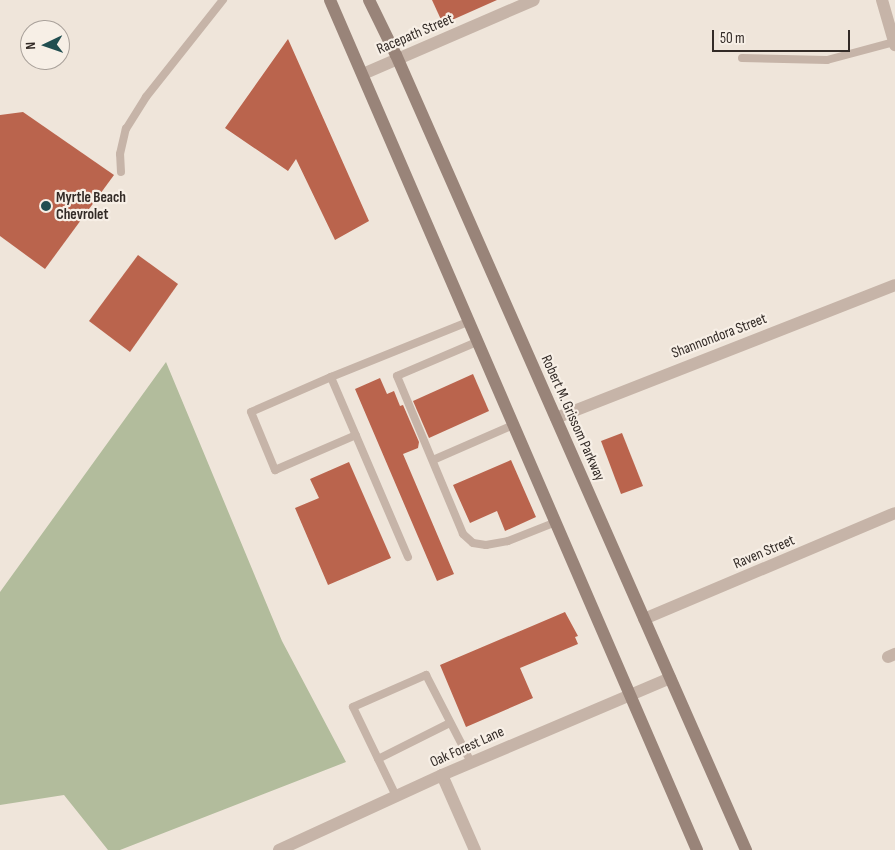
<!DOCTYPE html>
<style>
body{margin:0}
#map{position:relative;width:895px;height:850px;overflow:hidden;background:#efe5da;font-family:"Sofia Sans Condensed",sans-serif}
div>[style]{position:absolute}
.green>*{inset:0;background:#b2bc9c}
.building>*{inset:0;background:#ba644d}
.service>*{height:8px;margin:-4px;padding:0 4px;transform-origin:4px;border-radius:4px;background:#c6b4a8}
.minor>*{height:12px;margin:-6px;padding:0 6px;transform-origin:6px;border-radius:6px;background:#c6b4a8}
.secondary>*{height:12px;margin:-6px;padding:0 6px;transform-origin:6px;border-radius:6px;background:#998479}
.dots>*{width:14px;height:14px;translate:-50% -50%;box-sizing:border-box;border:2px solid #f7efe6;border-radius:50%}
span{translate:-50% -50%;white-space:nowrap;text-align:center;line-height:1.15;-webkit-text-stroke:4.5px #f7efe6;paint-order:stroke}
.street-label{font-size:15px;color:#332b27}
.poi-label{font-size:15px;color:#332b27;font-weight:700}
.left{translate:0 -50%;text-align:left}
.north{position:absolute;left:20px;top:20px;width:50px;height:50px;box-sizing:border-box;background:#f7efe6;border:1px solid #a9a19a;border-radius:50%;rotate:267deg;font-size:14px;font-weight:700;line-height:20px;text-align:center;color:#332b27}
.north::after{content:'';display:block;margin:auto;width:18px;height:22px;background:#214e50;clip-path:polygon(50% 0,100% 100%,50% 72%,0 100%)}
.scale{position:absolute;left:712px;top:30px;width:138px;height:22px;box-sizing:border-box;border:2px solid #332b27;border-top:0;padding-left:6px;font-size:15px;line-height:18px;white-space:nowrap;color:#332b27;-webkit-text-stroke:4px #f7efe6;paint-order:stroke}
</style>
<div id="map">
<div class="green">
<i style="clip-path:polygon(166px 362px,282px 641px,346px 762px,120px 850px,108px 850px,64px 795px,0 805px,0 592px)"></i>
</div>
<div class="building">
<i style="clip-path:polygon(432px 0,497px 0,443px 24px)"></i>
<i style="clip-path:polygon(288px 39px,369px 221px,335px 240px,296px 159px,288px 171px,225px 128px)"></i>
<i style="clip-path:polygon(23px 112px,114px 175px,45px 269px,0 236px,0 115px)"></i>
<i style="clip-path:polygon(138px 255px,178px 284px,130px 352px,89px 321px)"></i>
<i style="clip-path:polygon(473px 374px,489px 411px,429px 438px,413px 401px)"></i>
<i style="clip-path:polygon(380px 378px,387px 394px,394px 391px,400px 406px,403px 405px,419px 442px,418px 448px,403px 454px,454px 574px,437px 581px,355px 389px)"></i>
<i style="clip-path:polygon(622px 433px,643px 486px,621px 494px,601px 441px)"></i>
<i style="clip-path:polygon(511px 460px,536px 517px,505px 531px,497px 511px,470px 523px,453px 485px)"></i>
<i style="clip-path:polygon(349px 462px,391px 558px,328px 585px,295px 508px,319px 498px,310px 479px)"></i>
<i style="clip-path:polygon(565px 612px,578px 636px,575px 637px,578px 644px,520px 668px,533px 698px,466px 727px,440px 665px)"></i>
</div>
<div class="service">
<i style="left:742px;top:58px;width:85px;rotate:1.3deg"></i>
<i style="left:827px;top:60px;width:69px;rotate:-15deg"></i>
<i style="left:121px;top:172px;width:18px;rotate:-93deg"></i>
<i style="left:120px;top:154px;width:26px;rotate:-77deg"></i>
<i style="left:126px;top:129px;width:38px;rotate:-58deg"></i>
<i style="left:146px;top:97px;width:124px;rotate:-51.6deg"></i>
<i style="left:479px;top:341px;width:89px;rotate:156.9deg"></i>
<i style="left:397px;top:376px;width:171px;rotate:67.3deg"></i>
<i style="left:463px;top:534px;width:13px;rotate:42deg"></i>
<i style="left:473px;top:543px;width:13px;rotate:9deg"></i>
<i style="left:486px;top:545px;width:22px;rotate:-10deg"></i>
<i style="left:508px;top:541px;width:52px;rotate:-21.6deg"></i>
<i style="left:331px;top:377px;width:87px;rotate:156.4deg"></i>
<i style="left:251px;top:412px;width:63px;rotate:67.5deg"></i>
<i style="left:275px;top:470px;width:88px;rotate:-23.4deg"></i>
<i style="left:433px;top:460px;width:87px;rotate:-23.6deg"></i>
<i style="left:408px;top:557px;width:196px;rotate:-113.2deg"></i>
<i style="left:331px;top:377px;width:150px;rotate:-21.9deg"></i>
<i style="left:378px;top:759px;width:80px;rotate:-26.6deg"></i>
<i style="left:396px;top:796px;width:99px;rotate:-115.8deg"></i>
<i style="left:353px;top:707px;width:80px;rotate:-23.7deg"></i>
<i style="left:426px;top:675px;width:98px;rotate:62.7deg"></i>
</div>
<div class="minor">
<i style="left:882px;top:0;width:47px;rotate:73.9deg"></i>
<i style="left:363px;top:74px;width:186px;rotate:-23.4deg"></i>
<i style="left:556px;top:418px;width:364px;rotate:-21.4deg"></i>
<i style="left:644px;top:619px;width:272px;rotate:-22.9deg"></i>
<i style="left:888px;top:657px;width:8px;rotate:-23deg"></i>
<i style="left:442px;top:775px;width:82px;rotate:66.3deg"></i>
<i style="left:279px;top:850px;width:179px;rotate:-24.7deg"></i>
<i style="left:442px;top:775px;width:248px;rotate:-23deg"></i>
</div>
<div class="secondary">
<i style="left:330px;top:0;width:926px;rotate:66.65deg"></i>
<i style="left:369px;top:0;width:61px;rotate:63.9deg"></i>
<i style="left:396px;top:55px;width:869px;rotate:66.24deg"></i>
</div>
<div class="dots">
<i style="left:46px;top:206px;background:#214e50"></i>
</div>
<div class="street-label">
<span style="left:415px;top:34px;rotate:-23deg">Racepath Street</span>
<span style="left:719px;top:336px;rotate:-21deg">Shannondora Street</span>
<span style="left:573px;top:418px;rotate:66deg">Robert M. Grissom Parkway</span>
<span style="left:764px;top:552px;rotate:-23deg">Raven Street</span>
<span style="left:467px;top:747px;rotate:-24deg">Oak Forest Lane</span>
</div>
<div class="poi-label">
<span class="left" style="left:56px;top:206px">Myrtle Beach<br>Chevrolet</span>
</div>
<div class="north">N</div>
<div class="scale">50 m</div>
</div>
